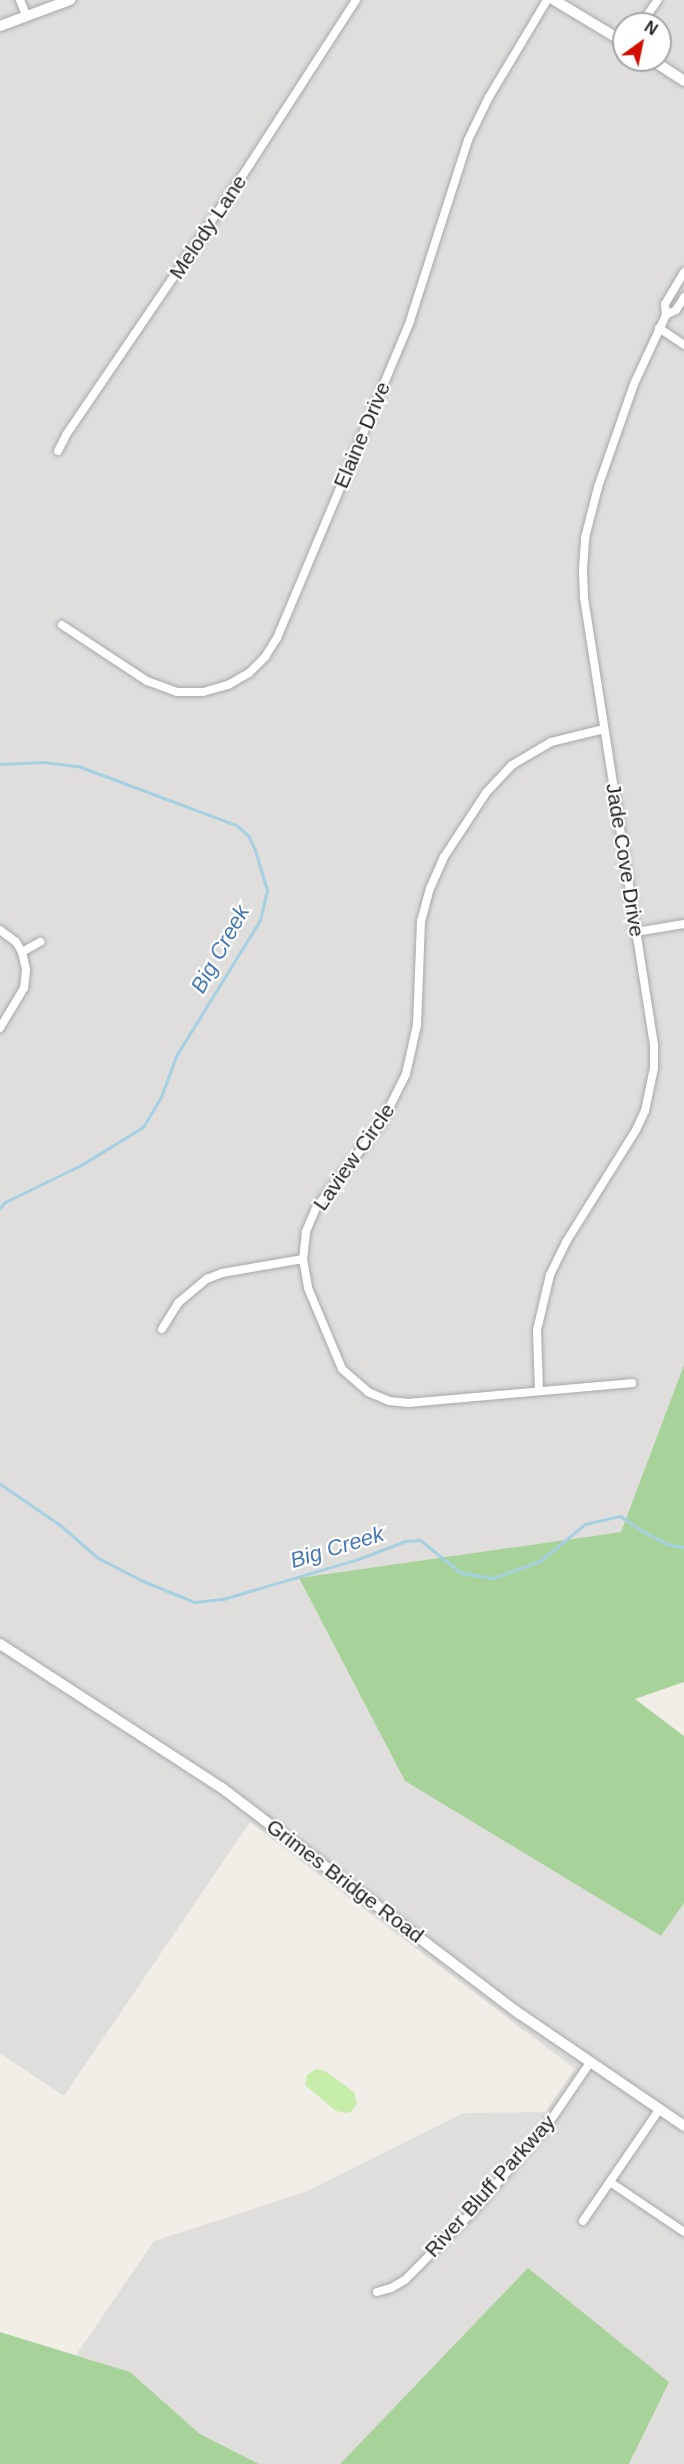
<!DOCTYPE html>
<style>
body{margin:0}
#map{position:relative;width:684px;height:2464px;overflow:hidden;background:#f1eee7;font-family:Helvetica,sans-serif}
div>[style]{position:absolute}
.residential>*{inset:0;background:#dfdedd}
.grass>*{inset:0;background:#c7edab}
.forest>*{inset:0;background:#a7d29a}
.stream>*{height:3px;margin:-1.5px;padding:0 1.5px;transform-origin:1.5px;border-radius:1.5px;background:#a5d0e1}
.roads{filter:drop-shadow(0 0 2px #a8a8a8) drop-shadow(0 0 2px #a8a8a8)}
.minor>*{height:8px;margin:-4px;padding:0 4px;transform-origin:4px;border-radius:4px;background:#fff}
.tertiary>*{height:10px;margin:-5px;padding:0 5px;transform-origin:5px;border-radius:5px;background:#fff}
span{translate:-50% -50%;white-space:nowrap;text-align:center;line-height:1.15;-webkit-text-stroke:4.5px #fff;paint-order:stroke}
.street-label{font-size:21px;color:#212121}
.water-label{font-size:22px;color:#4778b6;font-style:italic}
.north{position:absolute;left:612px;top:12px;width:60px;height:60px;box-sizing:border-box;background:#fff;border:2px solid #a6a6a6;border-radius:50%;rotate:33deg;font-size:16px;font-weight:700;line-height:24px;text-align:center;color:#212121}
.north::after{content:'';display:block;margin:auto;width:21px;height:27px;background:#d10d00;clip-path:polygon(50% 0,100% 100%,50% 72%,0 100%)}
</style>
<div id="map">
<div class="residential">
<i style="clip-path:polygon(evenodd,0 0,684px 0,684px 1365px,621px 1532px,299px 1578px,405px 1781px,661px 1936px,684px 1903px,684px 2464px,629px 2464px,668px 2382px,528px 2269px,340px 2464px,259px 2464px,200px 2434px,130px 2372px,76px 2355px,154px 2241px,305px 2192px,464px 2113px,545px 2112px,575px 2069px,250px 1822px,64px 2096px,0 2053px,0 0,624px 24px,660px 24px,660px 60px,624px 60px,624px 24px)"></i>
</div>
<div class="grass">
<i style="clip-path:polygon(316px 2069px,325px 2071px,354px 2092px,357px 2103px,352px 2111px,347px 2113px,336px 2111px,305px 2085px,307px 2075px)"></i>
</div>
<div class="forest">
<i style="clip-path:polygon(684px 1365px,684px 1682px,635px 1699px,684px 1736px,684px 1903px,661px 1936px,405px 1781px,299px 1578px,621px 1532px)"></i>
<i style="clip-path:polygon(528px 2268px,669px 2382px,629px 2464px,340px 2464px)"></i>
<i style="clip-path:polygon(0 2332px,130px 2372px,200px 2434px,259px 2464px,0 2464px)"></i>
</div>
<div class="stream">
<i style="left:0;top:764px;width:43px;rotate:-2.7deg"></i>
<i style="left:43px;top:762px;width:35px;rotate:7deg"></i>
<i style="left:78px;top:766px;width:169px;rotate:20.5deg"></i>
<i style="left:236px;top:825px;width:16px;rotate:40deg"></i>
<i style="left:248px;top:835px;width:17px;rotate:65deg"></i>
<i style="left:255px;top:850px;width:42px;rotate:73.3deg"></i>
<i style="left:267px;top:890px;width:31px;rotate:103deg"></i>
<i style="left:260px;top:920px;width:160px;rotate:121.7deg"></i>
<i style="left:176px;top:1056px;width:44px;rotate:110.1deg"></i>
<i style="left:161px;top:1097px;width:35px;rotate:121deg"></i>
<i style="left:143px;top:1127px;width:73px;rotate:148.5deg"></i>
<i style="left:81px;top:1165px;width:85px;rotate:154deg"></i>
<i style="left:5px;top:1202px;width:8px;rotate:130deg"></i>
<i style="left:0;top:1484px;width:73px;rotate:34.3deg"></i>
<i style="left:60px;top:1525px;width:50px;rotate:41deg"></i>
<i style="left:98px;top:1558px;width:51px;rotate:27.1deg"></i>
<i style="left:143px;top:1581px;width:55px;rotate:22.4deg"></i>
<i style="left:194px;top:1602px;width:29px;rotate:-6deg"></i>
<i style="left:223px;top:1599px;width:144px;rotate:-16.5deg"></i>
<i style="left:361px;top:1558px;width:47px;rotate:-21.1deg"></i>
<i style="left:405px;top:1541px;width:15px;rotate:-4deg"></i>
<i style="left:420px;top:1540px;width:53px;rotate:38.8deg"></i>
<i style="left:461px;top:1573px;width:32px;rotate:9deg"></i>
<i style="left:493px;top:1578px;width:50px;rotate:-19.9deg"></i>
<i style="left:540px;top:1561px;width:58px;rotate:-39.4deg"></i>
<i style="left:585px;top:1524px;width:36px;rotate:-13deg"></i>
<i style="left:620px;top:1516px;width:27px;rotate:34deg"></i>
<i style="left:642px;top:1531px;width:31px;rotate:27deg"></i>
<i style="left:670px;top:1545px;width:14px;rotate:8deg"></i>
</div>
<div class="roads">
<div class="minor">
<i style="left:20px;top:0;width:16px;rotate:68deg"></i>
<i style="left:641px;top:24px;width:29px;rotate:-55deg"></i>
<i style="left:666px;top:315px;width:11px;rotate:-27deg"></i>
<i style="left:676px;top:310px;width:15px;rotate:-58deg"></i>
<i style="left:659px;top:328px;width:30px;rotate:34deg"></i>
<i style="left:58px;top:451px;width:18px;rotate:-63deg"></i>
<i style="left:66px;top:435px;width:328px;rotate:-55.8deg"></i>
<i style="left:250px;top:164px;width:195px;rotate:-57.1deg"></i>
<i style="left:62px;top:625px;width:102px;rotate:33.4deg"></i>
<i style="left:147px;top:681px;width:32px;rotate:20deg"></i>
<i style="left:177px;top:692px;width:26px"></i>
<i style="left:203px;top:692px;width:26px;rotate:-16deg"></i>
<i style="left:228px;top:685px;width:24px;rotate:-30deg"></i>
<i style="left:249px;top:673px;width:23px;rotate:-45deg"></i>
<i style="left:265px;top:657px;width:22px;rotate:-58deg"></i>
<i style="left:277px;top:638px;width:344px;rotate:-67.2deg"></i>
<i style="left:410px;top:321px;width:190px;rotate:-72.2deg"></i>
<i style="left:468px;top:140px;width:48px;rotate:-64deg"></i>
<i style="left:489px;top:97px;width:113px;rotate:-59.1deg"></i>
<i style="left:604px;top:729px;width:55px;rotate:166.2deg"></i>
<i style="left:551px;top:742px;width:45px;rotate:149.5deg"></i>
<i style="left:512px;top:765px;width:38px;rotate:133deg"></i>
<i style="left:486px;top:793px;width:77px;rotate:123.3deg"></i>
<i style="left:444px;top:857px;width:34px;rotate:114deg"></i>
<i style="left:430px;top:888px;width:34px;rotate:105deg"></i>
<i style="left:421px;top:921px;width:104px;rotate:92.2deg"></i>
<i style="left:417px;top:1025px;width:50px;rotate:102.7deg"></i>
<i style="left:406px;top:1074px;width:54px;rotate:116.6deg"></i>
<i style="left:382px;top:1122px;width:108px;rotate:127.5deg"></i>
<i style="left:316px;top:1208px;width:26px;rotate:113deg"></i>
<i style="left:306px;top:1232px;width:27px;rotate:96deg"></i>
<i style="left:303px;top:1259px;width:29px;rotate:80deg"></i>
<i style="left:308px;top:1288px;width:88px;rotate:67.2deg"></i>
<i style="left:342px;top:1369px;width:35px;rotate:41deg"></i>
<i style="left:368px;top:1392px;width:23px;rotate:23deg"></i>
<i style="left:389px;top:1401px;width:20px;rotate:6deg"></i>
<i style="left:409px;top:1403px;width:224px;rotate:-5.1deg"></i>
<i style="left:0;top:930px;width:20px;rotate:37deg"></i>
<i style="left:16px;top:942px;width:12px;rotate:59deg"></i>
<i style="left:22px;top:952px;width:18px;rotate:77deg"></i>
<i style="left:26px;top:970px;width:18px;rotate:96deg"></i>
<i style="left:24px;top:988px;width:47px;rotate:121deg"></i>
<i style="left:636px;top:932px;width:49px;rotate:-9.5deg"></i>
<i style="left:22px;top:952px;width:21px;rotate:-29deg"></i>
<i style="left:162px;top:1329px;width:31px;rotate:-58deg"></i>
<i style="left:178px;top:1303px;width:38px;rotate:-40deg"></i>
<i style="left:207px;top:1279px;width:16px;rotate:-22deg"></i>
<i style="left:222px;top:1273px;width:82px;rotate:-9.8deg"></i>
<i style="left:539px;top:1391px;width:61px;rotate:-91.9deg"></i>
<i style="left:537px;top:1330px;width:57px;rotate:-76.7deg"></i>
<i style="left:550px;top:1275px;width:37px;rotate:-64deg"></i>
<i style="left:566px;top:1242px;width:132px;rotate:-58deg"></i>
<i style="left:636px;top:1130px;width:21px;rotate:-65deg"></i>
<i style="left:645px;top:1111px;width:44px;rotate:-78.2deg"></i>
<i style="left:654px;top:1068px;width:23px;rotate:-90deg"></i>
<i style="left:654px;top:1045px;width:452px;rotate:-98.9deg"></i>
<i style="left:584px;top:598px;width:29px;rotate:-92deg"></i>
<i style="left:583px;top:569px;width:31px;rotate:-86deg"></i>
<i style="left:585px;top:538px;width:53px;rotate:-75.7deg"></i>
<i style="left:598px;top:487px;width:109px;rotate:-70.7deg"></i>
<i style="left:634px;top:384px;width:76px;rotate:-65.1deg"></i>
<i style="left:666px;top:315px;width:11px;rotate:-95deg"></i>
<i style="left:665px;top:304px;width:37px;rotate:-59deg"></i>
<i style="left:610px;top:2182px;width:89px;rotate:34deg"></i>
<i style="left:583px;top:2221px;width:135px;rotate:-55.6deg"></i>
<i style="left:377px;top:2292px;width:15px;rotate:-16deg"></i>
<i style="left:391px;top:2288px;width:16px;rotate:-30deg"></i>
<i style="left:405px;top:2280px;width:94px;rotate:-45.4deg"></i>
<i style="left:471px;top:2213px;width:111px;rotate:-48.7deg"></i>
<i style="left:544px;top:2130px;width:80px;rotate:-55.7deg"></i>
</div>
<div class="tertiary">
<i style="left:554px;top:0;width:82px;rotate:31deg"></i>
<i style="left:0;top:26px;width:75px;rotate:-20.4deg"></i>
<i style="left:652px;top:60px;width:38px;rotate:33deg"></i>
<i style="left:0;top:1644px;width:265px;rotate:33deg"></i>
<i style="left:222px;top:1788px;width:374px;rotate:37.2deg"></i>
<i style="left:520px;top:2014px;width:199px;rotate:34.3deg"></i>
</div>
</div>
<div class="street-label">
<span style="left:208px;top:227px;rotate:-56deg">Melody Lane</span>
<span style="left:362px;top:435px;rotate:-67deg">Elaine Drive</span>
<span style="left:625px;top:860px;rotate:81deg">Jade Cove Drive</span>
<span style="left:354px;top:1157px;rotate:-55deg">Laview Circle</span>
<span style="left:345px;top:1881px;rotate:37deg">Grimes Bridge Road</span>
<span style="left:490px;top:2186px;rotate:-48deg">River Bluff Parkway</span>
</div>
<div class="water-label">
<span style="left:220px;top:949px;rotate:-61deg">Big Creek</span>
<span style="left:337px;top:1547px;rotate:-17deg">Big Creek</span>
</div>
<div class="north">N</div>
</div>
